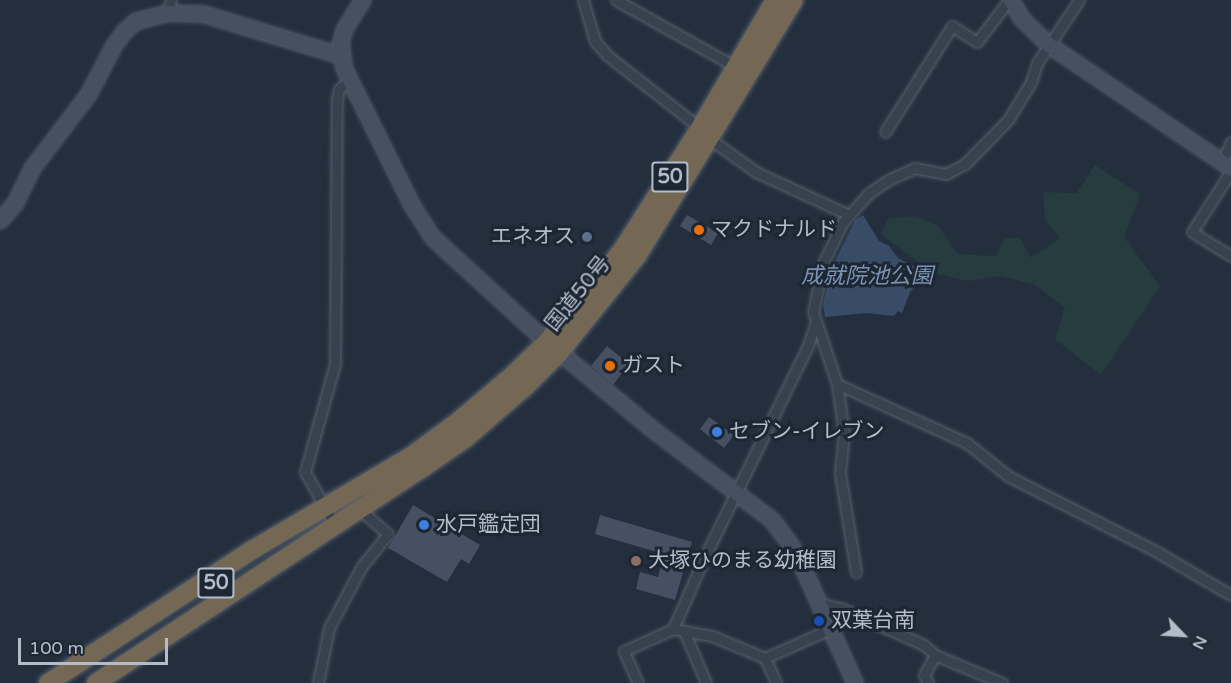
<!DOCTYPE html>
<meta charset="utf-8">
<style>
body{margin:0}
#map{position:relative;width:1231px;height:683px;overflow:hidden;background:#242f3e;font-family:"Varela Round","Noto Sans JP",sans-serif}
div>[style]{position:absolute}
.green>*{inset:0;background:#263c3f}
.water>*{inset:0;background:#394c67}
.building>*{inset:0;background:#455162}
.roads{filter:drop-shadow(0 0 2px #565f6c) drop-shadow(0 0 2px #565f6c)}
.street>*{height:9px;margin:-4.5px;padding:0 4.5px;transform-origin:4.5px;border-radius:4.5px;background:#38414e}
.secondary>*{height:14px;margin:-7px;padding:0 7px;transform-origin:7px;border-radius:7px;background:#465061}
.highway>*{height:18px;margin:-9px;padding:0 9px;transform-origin:9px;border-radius:9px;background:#746855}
.dots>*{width:16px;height:16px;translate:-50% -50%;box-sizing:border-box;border:3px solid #1d2633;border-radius:50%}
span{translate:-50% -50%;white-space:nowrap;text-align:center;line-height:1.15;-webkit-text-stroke:6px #1d2633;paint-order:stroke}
.shield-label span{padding:2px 4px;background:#1d2633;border:2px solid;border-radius:4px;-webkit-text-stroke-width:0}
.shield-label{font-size:20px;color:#b4bcc9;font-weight:700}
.poi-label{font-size:21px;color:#b4bcc9}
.left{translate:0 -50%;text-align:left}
.right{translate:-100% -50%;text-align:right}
.street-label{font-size:21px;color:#b4bcc9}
.water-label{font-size:22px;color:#7c92b1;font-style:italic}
.north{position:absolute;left:1153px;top:605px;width:60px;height:60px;-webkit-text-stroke:4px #1d2633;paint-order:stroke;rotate:115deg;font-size:16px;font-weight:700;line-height:24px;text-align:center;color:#b4bcc9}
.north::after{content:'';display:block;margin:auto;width:21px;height:27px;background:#b4bcc9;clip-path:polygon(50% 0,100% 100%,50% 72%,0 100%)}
.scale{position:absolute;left:18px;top:638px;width:150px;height:27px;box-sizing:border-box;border:3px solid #b4bcc9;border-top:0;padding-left:8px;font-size:18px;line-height:21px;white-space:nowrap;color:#b4bcc9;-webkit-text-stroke:4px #1d2633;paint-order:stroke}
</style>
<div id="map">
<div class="green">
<i style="clip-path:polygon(1095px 165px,1140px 194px,1124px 237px,1160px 286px,1101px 375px,1055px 339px,1065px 308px,1034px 284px,1000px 276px,968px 281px,932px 273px,881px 234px,888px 218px,916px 216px,937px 225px,958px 254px,996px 256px,1005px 238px,1020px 238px,1031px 258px,1060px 238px,1045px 219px,1043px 192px,1077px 193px)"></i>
</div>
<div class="water">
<i style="clip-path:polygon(863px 215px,879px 241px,889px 246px,898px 258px,926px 273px,910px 292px,902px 313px,898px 311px,894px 316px,867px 313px,825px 317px,823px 304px,833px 265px,855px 220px)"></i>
</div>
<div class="building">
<i style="clip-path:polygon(687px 215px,718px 233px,711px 245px,680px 226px)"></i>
<i style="clip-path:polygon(607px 346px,629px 364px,613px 385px,591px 366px)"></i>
<i style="clip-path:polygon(709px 417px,734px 435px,724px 448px,700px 429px)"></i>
<i style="clip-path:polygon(413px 505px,480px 545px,469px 564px,461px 559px,447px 582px,388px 548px)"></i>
<i style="clip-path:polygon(600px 515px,692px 542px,675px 600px,636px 589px,640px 572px,658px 577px,664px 554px,595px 534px)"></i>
</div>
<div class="roads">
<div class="street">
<i style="left:583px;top:0;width:43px;rotate:73.7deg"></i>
<i style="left:595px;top:41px;width:20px;rotate:49deg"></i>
<i style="left:608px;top:56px;width:117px;rotate:38deg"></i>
<i style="left:700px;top:128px;width:15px;rotate:48deg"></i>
<i style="left:710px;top:139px;width:57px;rotate:35.7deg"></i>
<i style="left:756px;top:172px;width:102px;rotate:24.8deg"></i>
<i style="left:616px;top:0;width:137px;rotate:29.2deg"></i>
<i style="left:168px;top:13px;width:13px;rotate:-77deg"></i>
<i style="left:885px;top:132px;width:125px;rotate:-57.7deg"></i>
<i style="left:952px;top:26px;width:30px;rotate:33deg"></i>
<i style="left:977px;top:42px;width:53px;rotate:-52.7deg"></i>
<i style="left:1222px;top:162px;width:22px;rotate:-66deg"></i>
<i style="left:1231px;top:171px;width:72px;rotate:122.6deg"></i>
<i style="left:1192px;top:232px;width:46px;rotate:31.6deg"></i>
<i style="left:837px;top:384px;width:143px;rotate:24.4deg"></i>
<i style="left:967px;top:443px;width:53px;rotate:38.8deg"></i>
<i style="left:1008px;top:476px;width:167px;rotate:27deg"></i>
<i style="left:1157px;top:552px;width:86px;rotate:30.2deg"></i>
<i style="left:335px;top:525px;width:61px;rotate:-119.5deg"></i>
<i style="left:305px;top:472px;width:112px;rotate:-74.5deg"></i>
<i style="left:335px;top:364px;width:265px;rotate:-89.6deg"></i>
<i style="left:337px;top:99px;width:10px;rotate:-79deg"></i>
<i style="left:339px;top:89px;width:13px;rotate:-42deg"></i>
<i style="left:856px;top:572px;width:100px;rotate:-99.2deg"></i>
<i style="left:840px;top:473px;width:40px;rotate:-84.3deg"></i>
<i style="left:844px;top:433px;width:49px;rotate:-98.1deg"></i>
<i style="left:837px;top:384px;width:76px;rotate:-108.4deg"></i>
<i style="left:813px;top:312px;width:52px;rotate:-77.8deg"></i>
<i style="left:824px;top:261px;width:43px;rotate:-64deg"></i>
<i style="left:843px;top:222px;width:39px;rotate:-48deg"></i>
<i style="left:869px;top:193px;width:25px;rotate:-34deg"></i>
<i style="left:890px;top:179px;width:27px;rotate:-24deg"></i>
<i style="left:915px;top:168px;width:32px;rotate:11deg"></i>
<i style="left:946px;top:174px;width:21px;rotate:-28deg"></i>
<i style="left:965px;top:164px;width:62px;rotate:-45.7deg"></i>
<i style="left:1008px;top:120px;width:44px;rotate:-58.8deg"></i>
<i style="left:1031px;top:82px;width:20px;rotate:-72deg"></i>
<i style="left:1037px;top:63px;width:76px;rotate:-56.3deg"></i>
<i style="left:818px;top:603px;width:26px;rotate:13deg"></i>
<i style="left:843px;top:609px;width:89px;rotate:24deg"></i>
<i style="left:924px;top:645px;width:15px;rotate:42deg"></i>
<i style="left:935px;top:655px;width:73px;rotate:22.7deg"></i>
<i style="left:673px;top:629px;width:77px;rotate:-66.4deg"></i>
<i style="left:704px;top:558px;width:236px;rotate:-63.9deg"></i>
<i style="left:808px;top:346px;width:23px;rotate:-72deg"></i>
<i style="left:684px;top:631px;width:56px;rotate:67.1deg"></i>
<i style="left:765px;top:658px;width:27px;rotate:66deg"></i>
<i style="left:318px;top:683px;width:56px;rotate:-78.7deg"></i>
<i style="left:329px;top:628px;width:70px;rotate:-62deg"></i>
<i style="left:362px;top:566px;width:41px;rotate:-50.9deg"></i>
<i style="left:388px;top:534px;width:38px;rotate:-139deg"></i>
<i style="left:638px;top:683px;width:35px;rotate:-114deg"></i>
<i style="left:624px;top:651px;width:54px;rotate:-24.2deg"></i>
<i style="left:673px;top:629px;width:40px;rotate:10deg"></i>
<i style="left:712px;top:636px;width:57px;rotate:22.5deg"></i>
<i style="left:765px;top:658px;width:71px;rotate:-24deg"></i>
<i style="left:928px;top:683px;width:9px;rotate:-117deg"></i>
<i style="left:924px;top:675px;width:23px;rotate:-61deg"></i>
</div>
<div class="secondary">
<i style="left:363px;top:0;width:36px;rotate:122deg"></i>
<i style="left:344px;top:31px;width:12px;rotate:104deg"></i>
<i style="left:341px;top:43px;width:25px;rotate:83deg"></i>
<i style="left:344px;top:68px;width:155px;rotate:63.6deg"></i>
<i style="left:413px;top:207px;width:37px;rotate:57deg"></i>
<i style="left:433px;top:238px;width:154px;rotate:42.4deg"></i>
<i style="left:547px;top:342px;width:136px;rotate:39.6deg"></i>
<i style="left:652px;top:429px;width:151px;rotate:37.2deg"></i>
<i style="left:772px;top:520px;width:31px;rotate:53deg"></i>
<i style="left:791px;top:545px;width:18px;rotate:61deg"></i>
<i style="left:800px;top:561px;width:134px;rotate:65.7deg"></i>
<i style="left:1011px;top:0;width:22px;rotate:60deg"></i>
<i style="left:1022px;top:19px;width:37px;rotate:44deg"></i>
<i style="left:1049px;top:45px;width:220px;rotate:34.1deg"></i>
<i style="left:0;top:221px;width:23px;rotate:-49deg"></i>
<i style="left:15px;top:204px;width:39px;rotate:-64deg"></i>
<i style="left:32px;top:169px;width:94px;rotate:-52.8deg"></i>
<i style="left:89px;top:94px;width:54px;rotate:-62.5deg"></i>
<i style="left:114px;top:46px;width:19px;rotate:-54deg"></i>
<i style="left:125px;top:31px;width:16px;rotate:-40deg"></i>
<i style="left:137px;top:21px;width:32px;rotate:-14deg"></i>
<i style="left:168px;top:13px;width:35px;rotate:2deg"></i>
<i style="left:203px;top:14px;width:145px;rotate:16.8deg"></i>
</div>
<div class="highway">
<i style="left:48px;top:683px;width:244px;rotate:-33.1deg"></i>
<i style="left:252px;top:550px;width:183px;rotate:-30.5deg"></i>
<i style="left:410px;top:457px;width:56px;rotate:-36.3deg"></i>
<i style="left:455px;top:424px;width:76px;rotate:-40.2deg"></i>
<i style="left:513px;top:375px;width:47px;rotate:-44.1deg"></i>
<i style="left:547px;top:342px;width:120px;rotate:-50.7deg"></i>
<i style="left:623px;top:249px;width:143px;rotate:-57.5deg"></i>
<i style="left:700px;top:128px;width:148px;rotate:-59.6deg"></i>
<i style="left:96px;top:683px;width:389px;rotate:-33.4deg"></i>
<i style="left:421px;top:469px;width:55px;rotate:-34.6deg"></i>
<i style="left:466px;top:438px;width:79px;rotate:-40.9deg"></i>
<i style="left:526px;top:386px;width:47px;rotate:-45deg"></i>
<i style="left:559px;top:353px;width:124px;rotate:-51.2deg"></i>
<i style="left:637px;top:256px;width:300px;rotate:-58.5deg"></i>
</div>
</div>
<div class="dots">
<i style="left:699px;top:230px;background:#e8710a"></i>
<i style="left:587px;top:237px;background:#5c6f8a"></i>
<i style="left:610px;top:366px;background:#e8710a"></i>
<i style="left:717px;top:432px;background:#3f7fe0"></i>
<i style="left:424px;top:525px;background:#3f7fe0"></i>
<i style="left:636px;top:561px;background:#8d6e63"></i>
<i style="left:819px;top:621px;background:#1a4fb4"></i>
</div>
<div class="shield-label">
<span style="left:670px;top:177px">50</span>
<span style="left:216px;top:583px">50</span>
</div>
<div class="poi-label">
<span class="left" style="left:711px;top:230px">マクドナルド</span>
<span class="right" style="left:575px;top:237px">エネオス</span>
<span class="left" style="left:622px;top:366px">ガスト</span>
<span class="left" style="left:729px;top:432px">セブン-イレブン</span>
<span class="left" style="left:436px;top:525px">水戸鑑定団</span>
<span class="left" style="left:648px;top:561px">大塚ひのまる幼稚園</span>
<span class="left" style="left:831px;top:621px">双葉台南</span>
</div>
<div class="street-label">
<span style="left:578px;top:294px;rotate:-51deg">国道50号</span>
</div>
<div class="water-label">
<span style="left:867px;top:277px">成就院池公園</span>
</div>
<div class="north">N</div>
<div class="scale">100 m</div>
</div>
